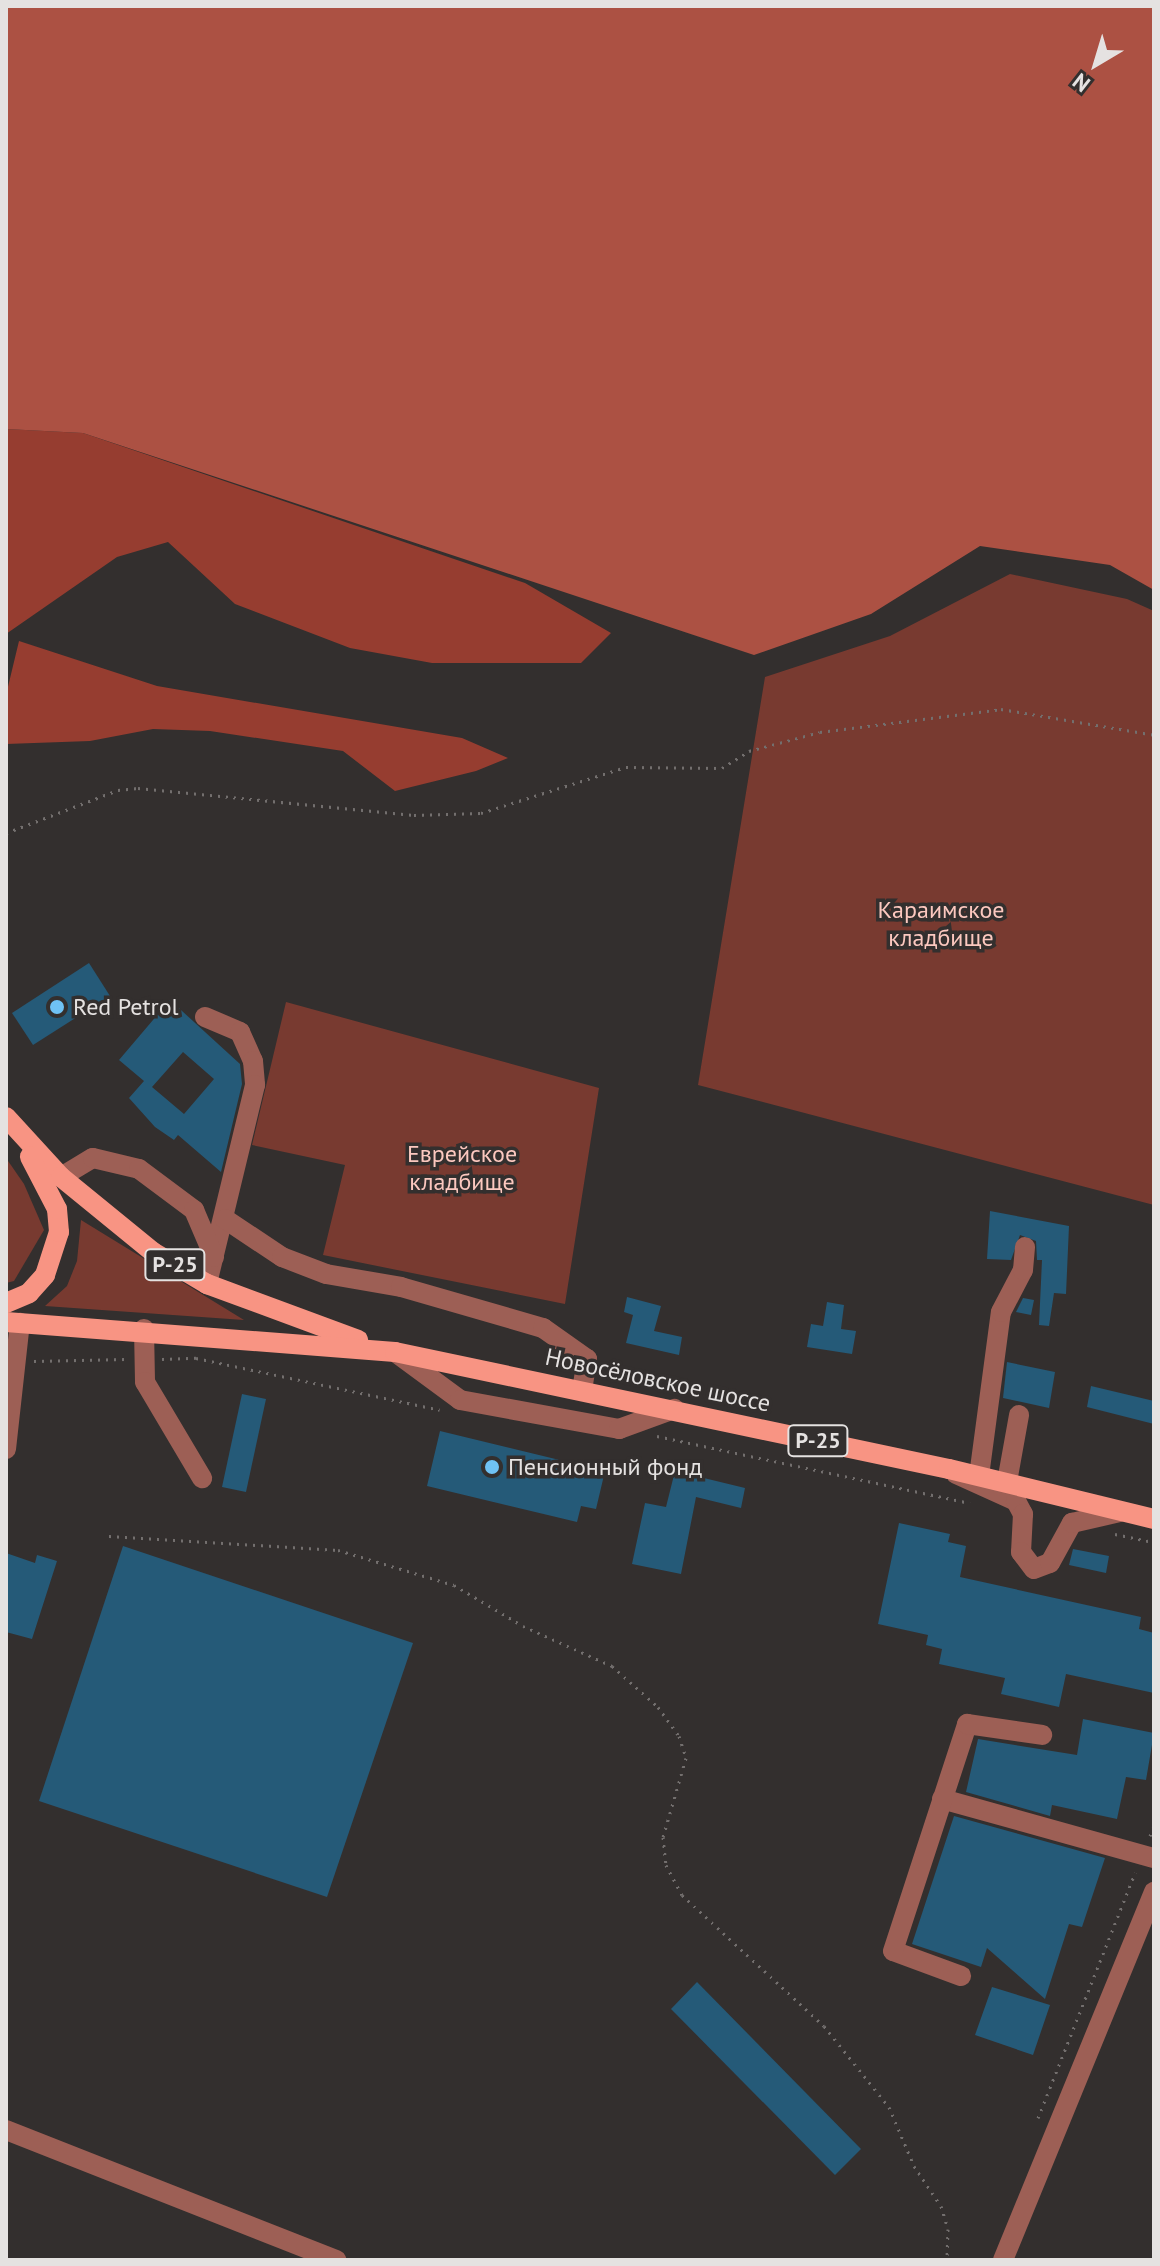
<!DOCTYPE html>
<meta charset="utf-8">
<style>
body{margin:0}
#map{position:relative;width:1160px;height:2266px;overflow:hidden;background:#332f2e;font-family:"PT Sans",sans-serif}
div>[style]{position:absolute}
.green>*{inset:0;background:#783a30}
.forest>*{inset:0;background:#963d30}
.water>*{inset:0;background:#ac5143}
.building>*{inset:0;background:#255a78}
.path>*{height:3px;margin-top:-1.5px;transform-origin:0;background:repeating-linear-gradient(90deg,#736f6e 0 2px,transparent 0 8px)}
.minor>*{height:20px;margin:-10px;padding:0 10px;transform-origin:10px;border-radius:10px;background:#9d5f55}
.major>*{height:20px;margin:-10px;padding:0 10px;transform-origin:10px;border-radius:10px;background:#f89483}
.dots>*{width:22px;height:22px;translate:-50% -50%;box-sizing:border-box;border:4px solid #332f2e;border-radius:50%}
span{translate:-50% -50%;white-space:nowrap;text-align:center;line-height:1.15;-webkit-text-stroke:7px #332f2e;paint-order:stroke}
.shield-label span{padding:2px 6px;background:#332f2e;border:2px solid;border-radius:6px;-webkit-text-stroke-width:0}
.shield-label{font-size:22px;color:#e5e2e1;font-weight:700}
.park-label{font-size:24px;color:#fcc8bf}
.poi-label{font-size:24px;color:#e5e2e1}
.left{translate:0 -50%;text-align:left}
.street-label{font-size:24px;color:#e5e2e1}
.frame{position:absolute;inset:0;border:8px solid #e5e2e1;pointer-events:none}
.north{position:absolute;left:1056px;top:24px;width:80px;height:80px;-webkit-text-stroke:6px #332f2e;paint-order:stroke;rotate:218deg;font-size:22px;font-weight:700;line-height:32px;text-align:center;color:#e5e2e1}
.north::after{content:'';display:block;margin:auto;width:28px;height:36px;background:#e5e2e1;clip-path:polygon(50% 0,100% 100%,50% 72%,0 100%)}
</style>
<div id="map">
<div class="green">
<i style="clip-path:polygon(1010px 574px,1127px 599px,1154px 611px,1154px 1205px,698px 1085px,765px 677px,890px 636px)"></i>
<i style="clip-path:polygon(286px 1002px,599px 1088px,565px 1304px,323px 1255px,345px 1165px,252px 1145px)"></i>
<i style="clip-path:polygon(6px 1158px,24px 1184px,44px 1230px,14px 1281px,6px 1283px)"></i>
<i style="clip-path:polygon(81px 1220px,244px 1320px,45px 1306px,67px 1286px,77px 1261px)"></i>
</div>
<div class="forest">
<i style="clip-path:polygon(6px 429px,83px 433px,525px 583px,611px 633px,581px 663px,432px 663px,350px 648px,235px 604px,168px 542px,117px 557px,6px 634px)"></i>
<i style="clip-path:polygon(19px 641px,157px 686px,462px 738px,508px 758px,476px 771px,395px 791px,343px 751px,210px 731px,153px 729px,90px 741px,6px 744px,6px 695px)"></i>
</div>
<div class="water">
<i style="clip-path:polygon(6px 6px,1154px 6px,1154px 590px,1110px 565px,980px 546px,871px 614px,754px 655px,83px 433px,6px 429px)"></i>
</div>
<div class="building">
<i style="clip-path:polygon(89px 963px,110px 996px,33px 1045px,12px 1013px)"></i>
<i style="clip-path:polygon(evenodd,170px 1000px,240px 1064px,242px 1084px,221px 1172px,178px 1135px,174px 1140px,155px 1127px,129px 1098px,144px 1081px,119px 1060px,170px 1000px,183px 1052px,214px 1079px,184px 1114px,152px 1087px,183px 1052px)"></i>
<i style="clip-path:polygon(990px 1211px,1069px 1226px,1066px 1294px,1054px 1293px,1049px 1326px,1039px 1325px,1042px 1260px,1037px 1260px,1036px 1241px,1020px 1235px,1011px 1260px,987px 1259px)"></i>
<i style="clip-path:polygon(627px 1297px,661px 1306px,654px 1331px,682px 1337px,679px 1355px,626px 1343px,633px 1315px,624px 1312px)"></i>
<i style="clip-path:polygon(1023px 1298px,1034px 1300px,1031px 1315px,1016px 1312px)"></i>
<i style="clip-path:polygon(827px 1302px,844px 1305px,841px 1329px,856px 1331px,852px 1354px,807px 1347px,811px 1324px,823px 1326px)"></i>
<i style="clip-path:polygon(1007px 1362px,1055px 1372px,1049px 1408px,1003px 1398px)"></i>
<i style="clip-path:polygon(1091px 1386px,1154px 1401px,1154px 1424px,1087px 1407px)"></i>
<i style="clip-path:polygon(242px 1394px,266px 1399px,246px 1492px,222px 1487px)"></i>
<i style="clip-path:polygon(440px 1431px,605px 1471px,596px 1509px,581px 1506px,577px 1522px,427px 1486px)"></i>
<i style="clip-path:polygon(675px 1471px,745px 1488px,741px 1508px,696px 1497px,681px 1574px,632px 1564px,645px 1503px,666px 1507px)"></i>
<i style="clip-path:polygon(899px 1523px,950px 1534px,948px 1542px,966px 1546px,960px 1577px,1141px 1617px,1139px 1629px,1154px 1633px,1154px 1693px,1066px 1674px,1059px 1707px,1001px 1694px,1005px 1678px,939px 1664px,942px 1649px,926px 1645px,928px 1635px,878px 1624px)"></i>
<i style="clip-path:polygon(123px 1546px,413px 1643px,327px 1897px,39px 1801px)"></i>
<i style="clip-path:polygon(1073px 1549px,1109px 1556px,1106px 1573px,1069px 1565px)"></i>
<i style="clip-path:polygon(6px 1553px,35px 1563px,37px 1555px,57px 1561px,32px 1639px,6px 1632px)"></i>
<i style="clip-path:polygon(1083px 1719px,1154px 1733px,1146px 1780px,1126px 1777px,1117px 1819px,1052px 1805px,1050px 1816px,966px 1792px,978px 1739px,1077px 1755px)"></i>
<i style="clip-path:polygon(954px 1816px,1105px 1858px,1082px 1927px,1069px 1924px,1045px 1999px,987px 1948px,981px 1967px,912px 1944px)"></i>
<i style="clip-path:polygon(697px 1982px,861px 2149px,835px 2175px,671px 2009px)"></i>
<i style="clip-path:polygon(992px 1987px,1050px 2005px,1033px 2055px,975px 2035px)"></i>
</div>
<div class="path">
<i style="left:6px;top:833px;width:120px;rotate:-21deg"></i>
<i style="left:118px;top:790px;width:20px;rotate:-6deg"></i>
<i style="left:138px;top:788px;width:277px;rotate:5.6deg"></i>
<i style="left:414px;top:815px;width:67px;rotate:-1.7deg"></i>
<i style="left:481px;top:813px;width:152px;rotate:-17.6deg"></i>
<i style="left:626px;top:767px;width:96px;rotate:0.6deg"></i>
<i style="left:722px;top:768px;width:32px;rotate:-32deg"></i>
<i style="left:749px;top:751px;width:73px;rotate:-15deg"></i>
<i style="left:820px;top:732px;width:182px;rotate:-7.2deg"></i>
<i style="left:1001px;top:709px;width:155px;rotate:9.6deg"></i>
<i style="left:162px;top:1359px;width:34px;rotate:-2deg"></i>
<i style="left:196px;top:1358px;width:249px;rotate:12deg"></i>
<i style="left:34px;top:1361px;width:92px;rotate:-1.2deg"></i>
<i style="left:657px;top:1436px;width:320px;rotate:12.1deg"></i>
<i style="left:1115px;top:1534px;width:40px;rotate:12deg"></i>
<i style="left:109px;top:1536px;width:229px;rotate:3.5deg"></i>
<i style="left:338px;top:1550px;width:121px;rotate:16.8deg"></i>
<i style="left:454px;top:1585px;width:80px;rotate:30.7deg"></i>
<i style="left:523px;top:1626px;width:98px;rotate:24.2deg"></i>
<i style="left:612px;top:1666px;width:62px;rotate:41.7deg"></i>
<i style="left:658px;top:1707px;width:36px;rotate:54deg"></i>
<i style="left:679px;top:1736px;width:23px;rotate:72deg"></i>
<i style="left:686px;top:1758px;width:82px;rotate:106.2deg"></i>
<i style="left:663px;top:1837px;width:28px;rotate:84deg"></i>
<i style="left:666px;top:1865px;width:34px;rotate:62deg"></i>
<i style="left:682px;top:1895px;width:193px;rotate:42.7deg"></i>
<i style="left:824px;top:2026px;width:104px;rotate:51.3deg"></i>
<i style="left:889px;top:2107px;width:64px;rotate:67deg"></i>
<i style="left:914px;top:2166px;width:48px;rotate:56deg"></i>
<i style="left:941px;top:2206px;width:24px;rotate:73deg"></i>
<i style="left:948px;top:2229px;width:31px;rotate:92deg"></i>
<i style="left:1150px;top:1836px;width:11px;rotate:-68deg"></i>
<i style="left:1038px;top:2118px;width:264px;rotate:-68.4deg"></i>
</div>
<div class="minor">
<i style="left:205px;top:1017px;width:38px;rotate:23deg"></i>
<i style="left:240px;top:1032px;width:32px;rotate:66deg"></i>
<i style="left:253px;top:1061px;width:24px;rotate:85deg"></i>
<i style="left:255px;top:1085px;width:205px;rotate:103.6deg"></i>
<i style="left:61px;top:1177px;width:37px;rotate:-31deg"></i>
<i style="left:93px;top:1158px;width:47px;rotate:13.4deg"></i>
<i style="left:139px;top:1169px;width:69px;rotate:36.7deg"></i>
<i style="left:194px;top:1210px;width:51px;rotate:66.9deg"></i>
<i style="left:225px;top:1219px;width:69px;rotate:33.7deg"></i>
<i style="left:282px;top:1257px;width:47px;rotate:21.1deg"></i>
<i style="left:326px;top:1274px;width:76px;rotate:9.8deg"></i>
<i style="left:401px;top:1287px;width:148px;rotate:16.1deg"></i>
<i style="left:543px;top:1328px;width:54px;rotate:35.2deg"></i>
<i style="left:587px;top:1359px;width:31px;rotate:99deg"></i>
<i style="left:144px;top:1329px;width:53px;rotate:88.9deg"></i>
<i style="left:145px;top:1382px;width:112px;rotate:59.3deg"></i>
<i style="left:395px;top:1352px;width:81px;rotate:36.4deg"></i>
<i style="left:460px;top:1400px;width:162px;rotate:10.3deg"></i>
<i style="left:619px;top:1429px;width:59px;rotate:-20deg"></i>
<i style="left:6px;top:1449px;width:127px;rotate:-83.7deg"></i>
<i style="left:956px;top:1474px;width:66px;rotate:24.2deg"></i>
<i style="left:1016px;top:1501px;width:15px;rotate:62deg"></i>
<i style="left:1023px;top:1514px;width:38px;rotate:93deg"></i>
<i style="left:1021px;top:1552px;width:21px;rotate:53deg"></i>
<i style="left:1034px;top:1569px;width:17px;rotate:-21deg"></i>
<i style="left:1050px;top:1563px;width:46px;rotate:-61.2deg"></i>
<i style="left:1072px;top:1523px;width:49px;rotate:-12.9deg"></i>
<i style="left:979px;top:1476px;width:165px;rotate:-82.4deg"></i>
<i style="left:1001px;top:1312px;width:47px;rotate:-62.4deg"></i>
<i style="left:1023px;top:1270px;width:23px;rotate:-85deg"></i>
<i style="left:1007px;top:1482px;width:68px;rotate:-79.8deg"></i>
<i style="left:942px;top:1799px;width:220px;rotate:15.6deg"></i>
<i style="left:961px;top:1976px;width:72px;rotate:-159.8deg"></i>
<i style="left:893px;top:1951px;width:239px;rotate:-71.9deg"></i>
<i style="left:967px;top:1724px;width:76px;rotate:8.3deg"></i>
<i style="left:6px;top:2130px;width:355px;rotate:21.5deg"></i>
<i style="left:1003px;top:2260px;width:398px;rotate:-67.7deg"></i>
</div>
<div class="major">
<i style="left:6px;top:1117px;width:81px;rotate:47.5deg"></i>
<i style="left:61px;top:1177px;width:119px;rotate:39.2deg"></i>
<i style="left:153px;top:1252px;width:63px;rotate:30.7deg"></i>
<i style="left:207px;top:1284px;width:161px;rotate:20.3deg"></i>
<i style="left:6px;top:1303px;width:25px;rotate:-23deg"></i>
<i style="left:29px;top:1293px;width:24px;rotate:-48deg"></i>
<i style="left:45px;top:1275px;width:45px;rotate:-72deg"></i>
<i style="left:59px;top:1232px;width:23px;rotate:-95deg"></i>
<i style="left:57px;top:1209px;width:59px;rotate:-117.4deg"></i>
<i style="left:6px;top:1322px;width:390px;rotate:4.4deg"></i>
<i style="left:395px;top:1352px;width:566px;rotate:11.93deg"></i>
<i style="left:949px;top:1469px;width:211px;rotate:13.7deg"></i>
</div>
<div class="dots">
<i style="left:57px;top:1007px;background:#6fc2f4"></i>
<i style="left:492px;top:1467px;background:#6fc2f4"></i>
</div>
<div class="shield-label">
<span style="left:175px;top:1265px">Р-25</span>
<span style="left:818px;top:1441px">Р-25</span>
</div>
<div class="park-label">
<span style="left:941px;top:924px">Караимское<br>кладбище</span>
<span style="left:462px;top:1168px">Еврейское<br>кладбище</span>
</div>
<div class="poi-label">
<span class="left" style="left:73px;top:1007px">Red Petrol</span>
<span class="left" style="left:508px;top:1467px">Пенсионный фонд</span>
</div>
<div class="street-label">
<span style="left:658px;top:1380px;rotate:12deg">Новосёловское шоссе</span>
</div>
<div class="frame"></div>
<div class="north">N</div>
</div>
